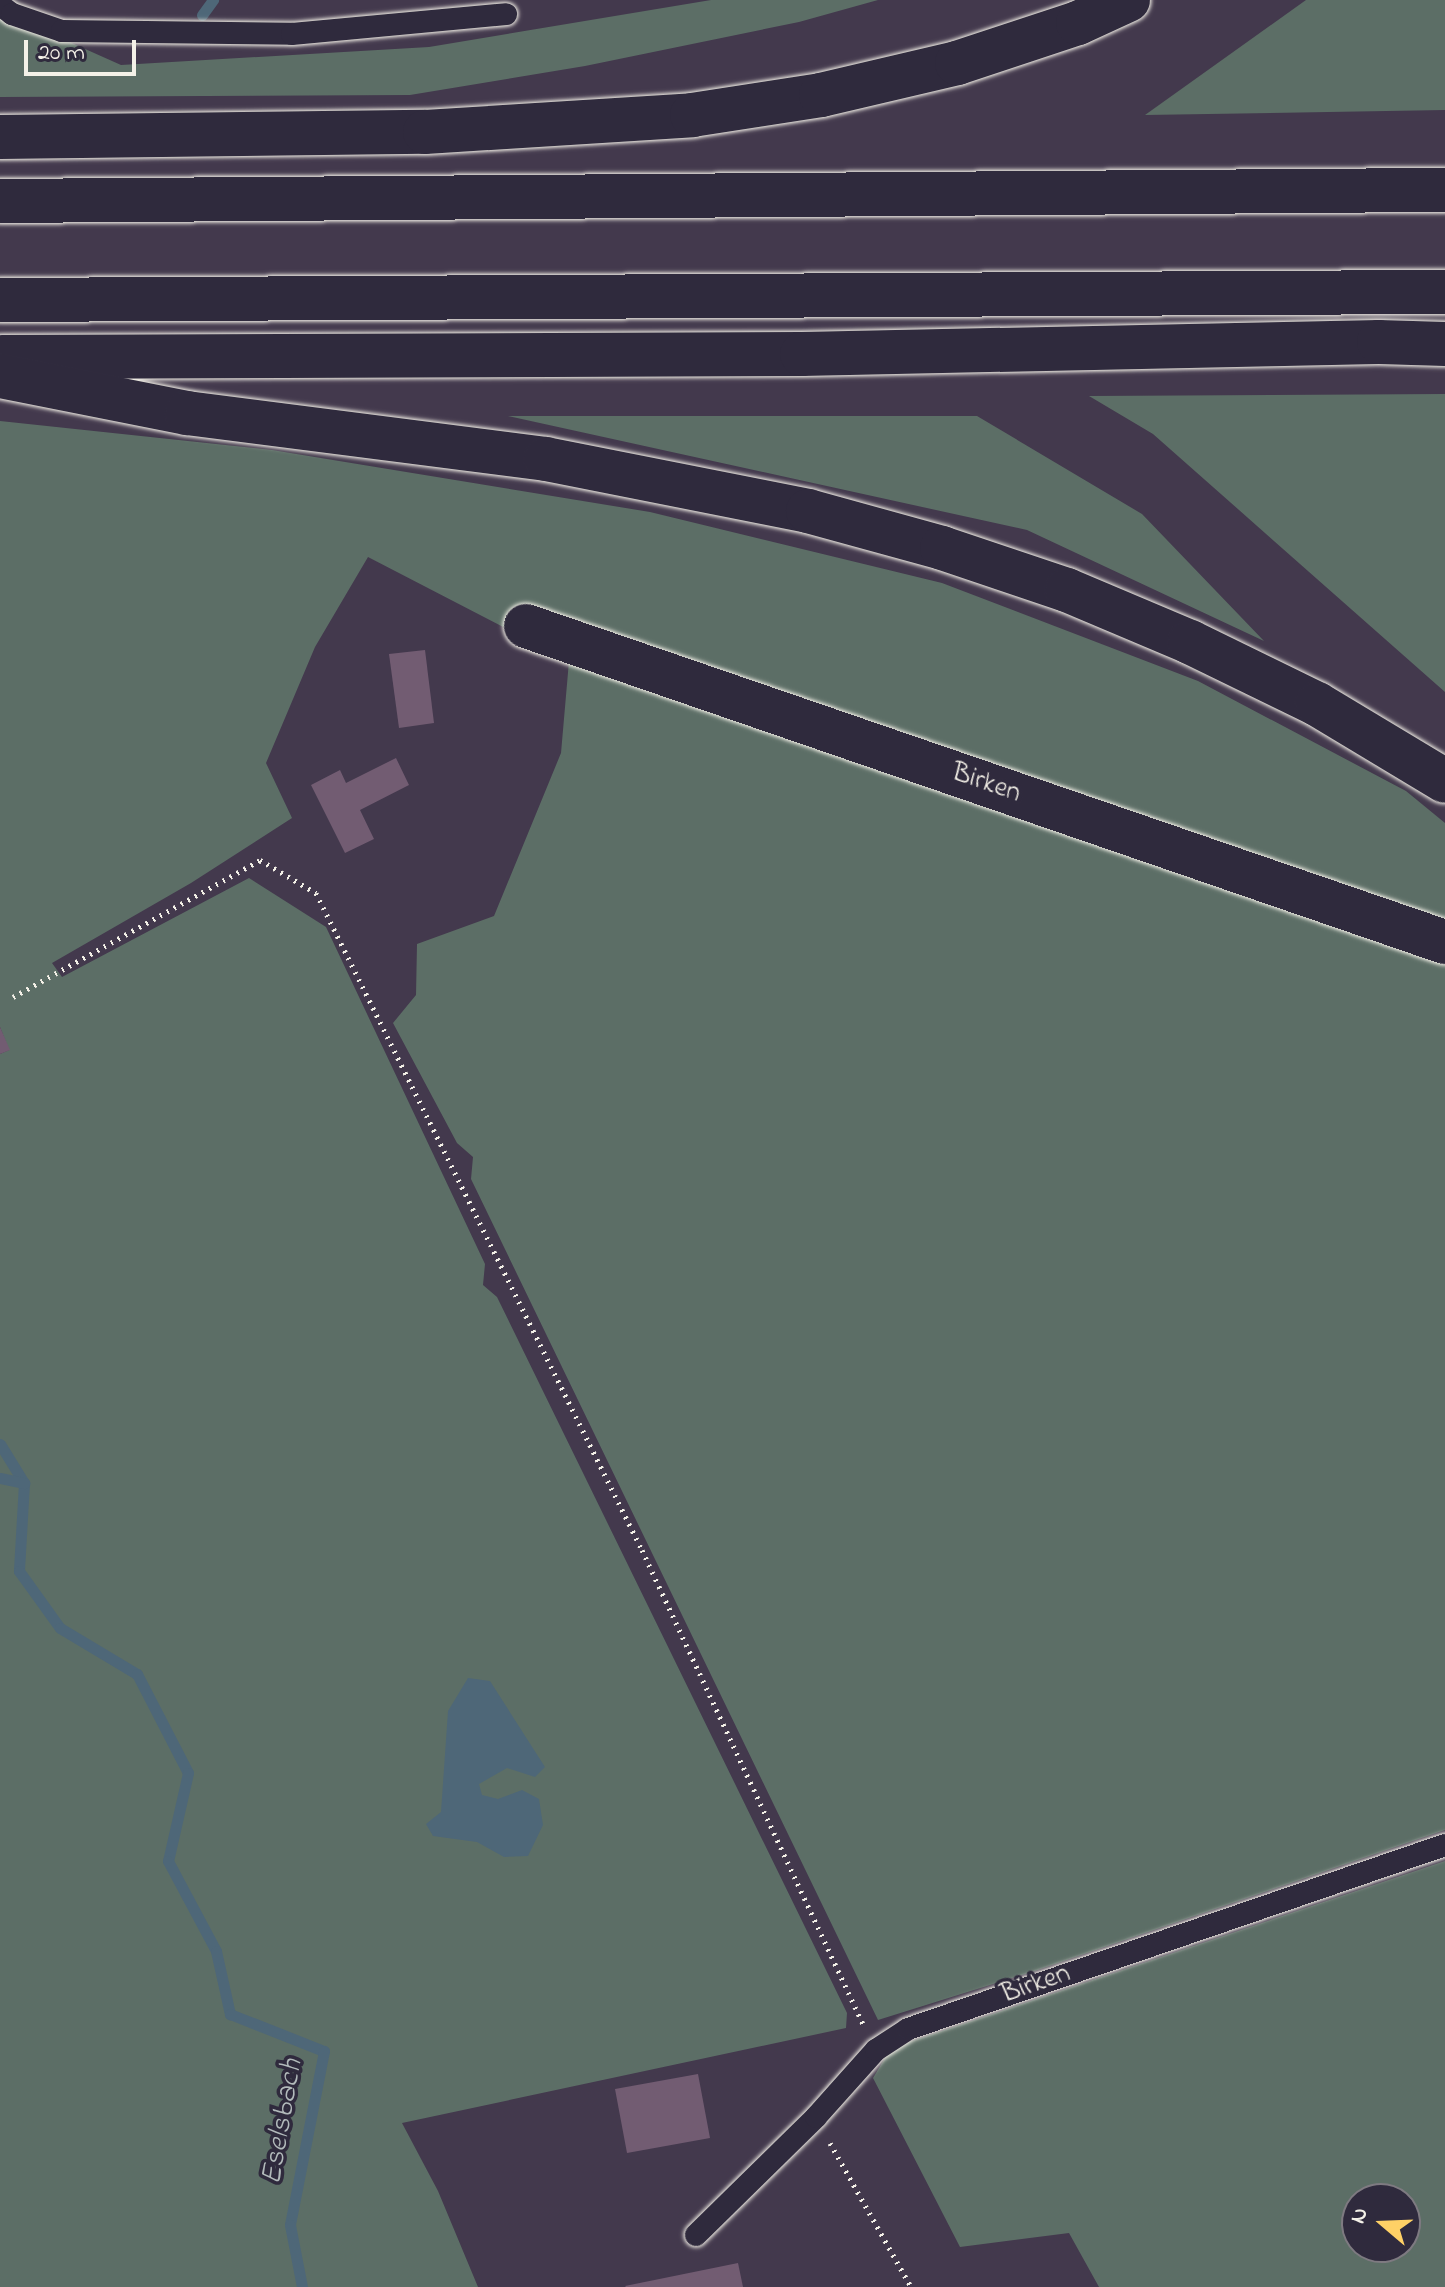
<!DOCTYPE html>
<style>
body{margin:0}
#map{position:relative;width:1445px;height:2287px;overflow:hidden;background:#43394d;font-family:"Indie Flower",sans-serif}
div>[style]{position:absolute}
.green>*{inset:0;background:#5c6e66}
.water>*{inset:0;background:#4e6778}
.stream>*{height:11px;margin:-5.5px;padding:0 5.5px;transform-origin:5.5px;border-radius:5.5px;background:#4e6778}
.building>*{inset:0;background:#725c72}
.path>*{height:5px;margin-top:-2.5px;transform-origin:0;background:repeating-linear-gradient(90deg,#f4f1e8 0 2px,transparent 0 8px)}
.roads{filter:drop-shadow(0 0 2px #f4f1e8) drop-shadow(0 0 2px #f4f1e8)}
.lane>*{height:22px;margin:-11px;padding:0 11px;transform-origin:11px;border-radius:11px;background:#2f2a3d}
.street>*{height:44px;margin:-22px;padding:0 22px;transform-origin:22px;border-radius:22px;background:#2f2a3d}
.highway>*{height:44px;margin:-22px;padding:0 22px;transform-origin:22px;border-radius:22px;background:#2f2a3d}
span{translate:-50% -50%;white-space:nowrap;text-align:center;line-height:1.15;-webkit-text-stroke:7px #2f2a3d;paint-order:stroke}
.street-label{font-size:28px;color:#f4f1e8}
.water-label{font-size:30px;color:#b2babb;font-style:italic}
.north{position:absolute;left:1341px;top:2183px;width:80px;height:80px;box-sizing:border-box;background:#2f2a3d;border:2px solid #7e7a81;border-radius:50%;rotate:289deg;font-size:22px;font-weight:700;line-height:32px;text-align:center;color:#f4f1e8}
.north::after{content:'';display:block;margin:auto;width:28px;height:36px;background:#ffd166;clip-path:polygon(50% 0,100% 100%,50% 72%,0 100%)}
.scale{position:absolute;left:24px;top:40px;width:112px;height:36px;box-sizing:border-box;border:4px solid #f4f1e8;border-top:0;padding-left:10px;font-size:24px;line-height:28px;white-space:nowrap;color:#f4f1e8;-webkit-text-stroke:6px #2f2a3d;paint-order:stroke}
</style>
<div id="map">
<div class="green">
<i style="clip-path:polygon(711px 0,878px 0,799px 22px,585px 66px,410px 95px,0 97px,0 11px,121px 65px,429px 47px)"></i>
<i style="clip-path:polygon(1306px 0,1445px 0,1445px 110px,1145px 115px)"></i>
<i style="clip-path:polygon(1445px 394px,1445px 692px,1153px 434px,1089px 396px)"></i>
<i style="clip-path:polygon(508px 416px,977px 416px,1142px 514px,1264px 641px,1027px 530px)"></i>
<i style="clip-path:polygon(0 421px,272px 450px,650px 512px,942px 583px,1198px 681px,1406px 791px,1445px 823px,1445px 1830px,1032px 1972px,878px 2020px,471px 1179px,473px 1157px,457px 1143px,393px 1023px,416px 995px,417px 944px,494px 916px,561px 753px,569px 661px,368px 557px,315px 647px,266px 763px,292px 818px,191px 883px,52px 963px,62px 977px,249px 878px,326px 927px,485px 1264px,483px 1285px,497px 1297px,847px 2013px,846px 2028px,402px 2123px,438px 2191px,478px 2287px,0 2287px,0 1054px,9px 1050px,0 1027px)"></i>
<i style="clip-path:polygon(evenodd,1445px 1861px,1445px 2287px,1099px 2287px,1069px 2233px,960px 2247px,873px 2078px,891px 2048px,1445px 1861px,1357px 2199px,1405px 2199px,1405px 2247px,1357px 2247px,1357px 2199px)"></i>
</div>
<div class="water">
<i style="clip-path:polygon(468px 1678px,490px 1681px,545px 1767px,535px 1777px,507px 1768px,479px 1784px,482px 1795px,498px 1799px,522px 1790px,539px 1799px,543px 1825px,528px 1856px,504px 1857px,477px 1842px,433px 1836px,426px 1824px,441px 1812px,448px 1711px)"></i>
</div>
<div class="stream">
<i style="left:202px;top:15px;width:19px;rotate:-54deg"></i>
<i style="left:0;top:1444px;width:46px;rotate:58.4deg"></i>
<i style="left:24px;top:1483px;width:88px;rotate:93.3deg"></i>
<i style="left:19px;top:1571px;width:70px;rotate:54.3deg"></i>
<i style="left:60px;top:1628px;width:90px;rotate:30.9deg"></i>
<i style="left:137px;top:1674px;width:111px;rotate:62.7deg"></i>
<i style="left:188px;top:1773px;width:90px;rotate:102.8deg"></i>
<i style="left:168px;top:1861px;width:102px;rotate:61.9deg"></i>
<i style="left:216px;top:1951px;width:65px;rotate:77.5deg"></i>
<i style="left:230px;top:2014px;width:101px;rotate:21.5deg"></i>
<i style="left:324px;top:2051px;width:177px;rotate:101.1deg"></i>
<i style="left:290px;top:2225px;width:63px;rotate:79deg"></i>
<i style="left:0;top:1478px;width:25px;rotate:12deg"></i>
</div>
<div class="building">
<i style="clip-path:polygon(425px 650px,434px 723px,399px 728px,389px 654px)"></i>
<i style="clip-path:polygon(396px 758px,409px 785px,360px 810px,374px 839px,345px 853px,311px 785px,340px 770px,346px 783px)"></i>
<i style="clip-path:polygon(0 1027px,10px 1050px,0 1054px)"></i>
<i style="clip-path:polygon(698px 2074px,710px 2138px,627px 2153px,615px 2089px)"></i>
<i style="clip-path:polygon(738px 2263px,743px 2287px,626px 2287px,625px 2286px)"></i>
</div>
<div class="path">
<i style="left:13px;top:997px;width:282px;rotate:-29deg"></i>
<i style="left:260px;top:860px;width:65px;rotate:30.5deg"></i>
<i style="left:316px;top:893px;width:733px;rotate:63.61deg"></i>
<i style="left:642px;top:1550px;width:523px;rotate:65deg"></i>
<i style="left:830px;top:2143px;width:165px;rotate:60.6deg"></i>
</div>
<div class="roads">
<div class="lane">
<i style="left:0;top:5px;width:15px;rotate:37deg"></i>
<i style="left:12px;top:14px;width:53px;rotate:18.8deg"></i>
<i style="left:62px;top:31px;width:230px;rotate:0.7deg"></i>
<i style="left:292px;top:34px;width:215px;rotate:-5.3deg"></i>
<i style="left:696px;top:2235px;width:168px;rotate:-44.5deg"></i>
<i style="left:816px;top:2117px;width:90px;rotate:-48.2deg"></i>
<i style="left:876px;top:2050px;width:38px;rotate:-33deg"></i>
<i style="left:908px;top:2029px;width:568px;rotate:-18.91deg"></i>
</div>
<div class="street">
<i style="left:526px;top:626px;width:972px;rotate:18.98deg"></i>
</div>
<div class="highway">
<i style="left:0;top:137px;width:425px;rotate:-0.7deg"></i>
<i style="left:425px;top:132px;width:268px;rotate:-3.6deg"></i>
<i style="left:692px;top:115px;width:131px;rotate:-8.8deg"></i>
<i style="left:821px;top:95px;width:140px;rotate:-13.2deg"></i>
<i style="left:957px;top:63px;width:127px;rotate:-18.3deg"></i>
<i style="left:1078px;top:23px;width:55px;rotate:-24.7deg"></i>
<i style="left:0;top:201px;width:1445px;rotate:-0.44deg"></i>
<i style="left:0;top:300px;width:1445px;rotate:-0.32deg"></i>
<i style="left:2px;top:357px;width:800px;rotate:-0.21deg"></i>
<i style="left:802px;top:354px;width:577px;rotate:-1.19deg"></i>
<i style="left:1379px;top:342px;width:66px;rotate:1.7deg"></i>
<i style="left:0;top:376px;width:191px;rotate:11.2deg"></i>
<i style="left:187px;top:413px;width:362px;rotate:7.3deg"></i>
<i style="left:546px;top:459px;width:267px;rotate:11.2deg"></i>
<i style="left:808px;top:511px;width:139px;rotate:15.4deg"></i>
<i style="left:942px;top:548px;width:132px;rotate:18.6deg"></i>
<i style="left:1067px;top:590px;width:134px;rotate:22.9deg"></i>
<i style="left:1190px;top:642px;width:141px;rotate:26deg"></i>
<i style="left:1317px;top:704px;width:149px;rotate:31deg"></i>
</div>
</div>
<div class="street-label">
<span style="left:986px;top:784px;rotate:19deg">Birken</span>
<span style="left:1036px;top:1985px;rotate:-19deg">Birken</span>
</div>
<div class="water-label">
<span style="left:283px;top:2122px;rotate:-80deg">Eselsbach</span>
</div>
<div class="north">N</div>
<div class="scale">20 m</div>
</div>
